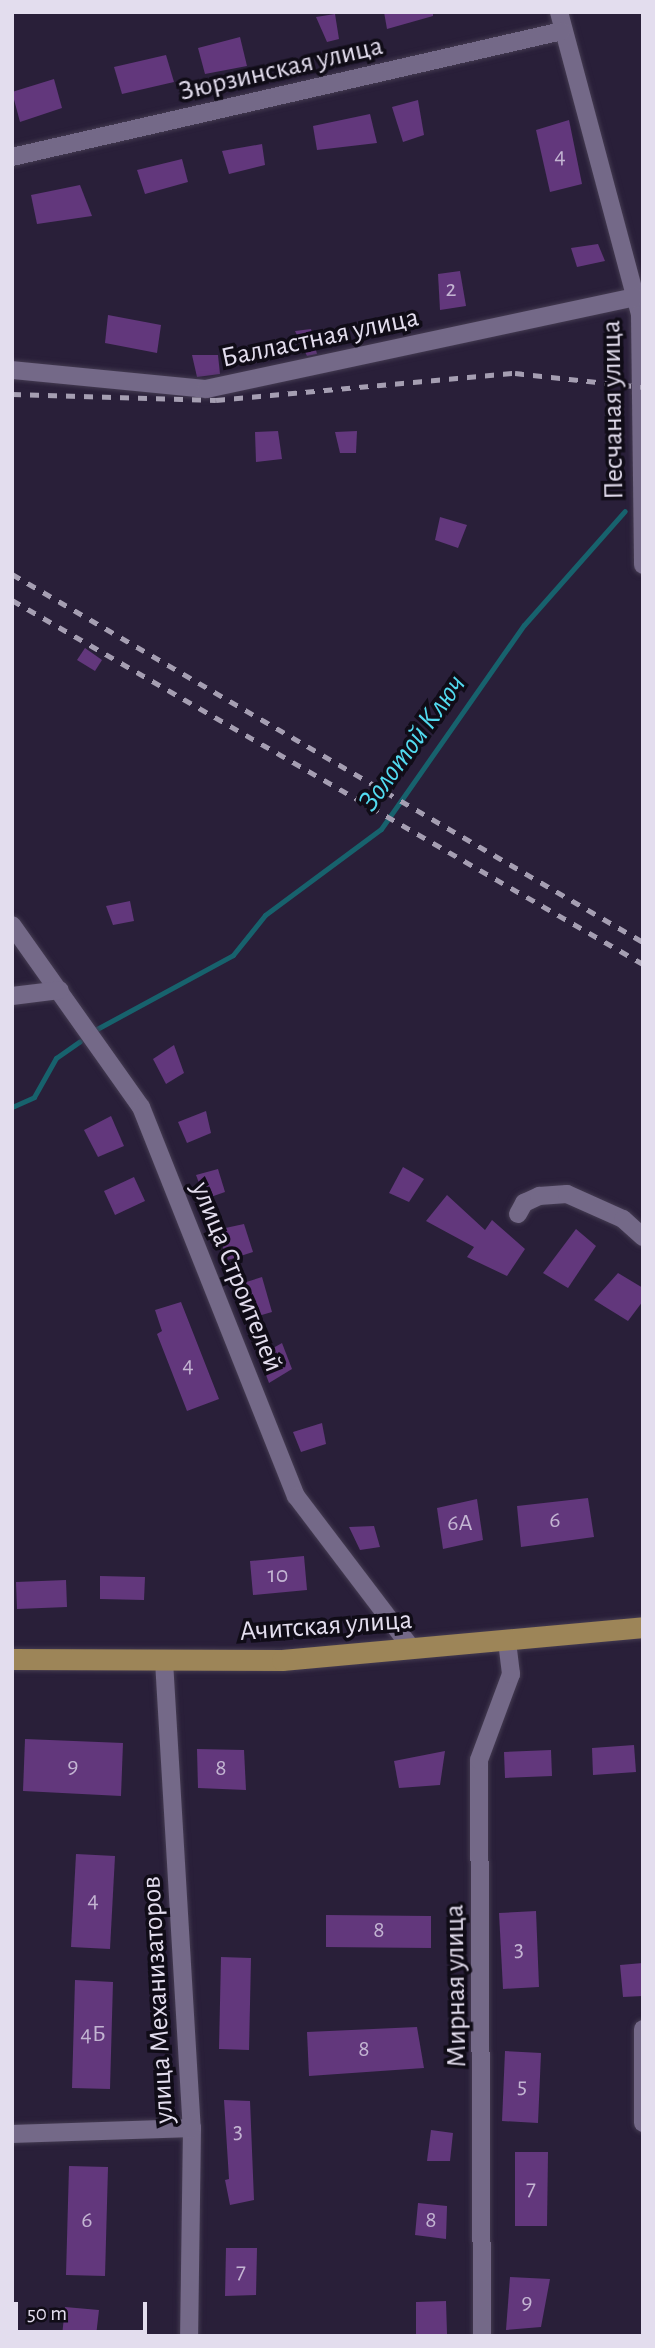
<!DOCTYPE html>
<meta charset="utf-8">
<style>
body{margin:0}
#map{position:relative;width:655px;height:2348px;overflow:hidden;background:#291f39;font-family:"Alegreya Sans",sans-serif}
div>[style]{position:absolute}
.stream>*{height:5px;margin:-2.5px;padding:0 2.5px;transform-origin:2.5px;border-radius:2.5px;background:#17626d}
.building>*{inset:0;background:#62377c}
.roads{filter:drop-shadow(0 0 2px #443b51) drop-shadow(0 0 2px #443b51)}
.street>*{height:18px;margin:-9px;padding:0 9px;transform-origin:9px;border-radius:9px;background:#746988}
.primary>*{height:21px;margin:-10.5px;padding:0 10.5px;transform-origin:10.5px;border-radius:10.5px;background:#9d8558}
.rail>*{height:5px;margin-top:-2.5px;transform-origin:0;background:repeating-linear-gradient(90deg,#a59eb2 0 9px,transparent 0 18px)}
span{translate:-50% -50%;white-space:nowrap;text-align:center;line-height:1.15;-webkit-text-stroke:7px #100c17;paint-order:stroke}
.number-label{font-size:24px;color:#c3b4d2}
.number-label span{-webkit-text-stroke-width:0}
.street-label{font-size:28px;color:#e3ddee}
.water-label{font-size:30px;color:#52daef;font-style:italic}
.frame{position:absolute;inset:0;border:14px solid #e3ddee;pointer-events:none}
.scale{position:absolute;left:14px;top:2302px;width:133px;height:32px;box-sizing:border-box;border:4px solid #e3ddee;border-top:0;padding-left:9px;font-size:21px;line-height:24px;white-space:nowrap;color:#e3ddee;-webkit-text-stroke:5px #100c17;paint-order:stroke}
</style>
<div id="map">
<div class="stream">
<i style="left:95px;top:1030px;width:157px;rotate:-28.5deg"></i>
<i style="left:233px;top:955px;width:51px;rotate:-51.3deg"></i>
<i style="left:265px;top:915px;width:144px;rotate:-36.6deg"></i>
<i style="left:381px;top:829px;width:249px;rotate:-55deg"></i>
<i style="left:524px;top:625px;width:152px;rotate:-48.5deg"></i>
<i style="left:12px;top:1107px;width:24px;rotate:-24deg"></i>
<i style="left:34px;top:1097px;width:45px;rotate:-60.6deg"></i>
<i style="left:56px;top:1058px;width:29px;rotate:-35deg"></i>
</div>
<div class="building">
<i style="clip-path:polygon(384px 12px,433px 12px,433px 16px,387px 29px)"></i>
<i style="clip-path:polygon(335px 14px,339px 39px,327px 42px,316px 17px)"></i>
<i style="clip-path:polygon(240px 37px,247px 66px,205px 74px,198px 48px)"></i>
<i style="clip-path:polygon(166px 55px,174px 82px,122px 94px,114px 67px)"></i>
<i style="clip-path:polygon(54px 79px,62px 108px,20px 122px,12px 92px)"></i>
<i style="clip-path:polygon(418px 100px,424px 135px,403px 142px,392px 107px)"></i>
<i style="clip-path:polygon(370px 114px,377px 143px,317px 150px,313px 126px)"></i>
<i style="clip-path:polygon(569px 120px,582px 184px,550px 192px,536px 130px)"></i>
<i style="clip-path:polygon(262px 144px,265px 165px,229px 174px,222px 151px)"></i>
<i style="clip-path:polygon(182px 159px,188px 182px,145px 194px,137px 170px)"></i>
<i style="clip-path:polygon(80px 185px,92px 216px,37px 224px,31px 195px)"></i>
<i style="clip-path:polygon(598px 244px,605px 261px,577px 267px,571px 248px)"></i>
<i style="clip-path:polygon(460px 271px,466px 306px,440px 310px,438px 274px)"></i>
<i style="clip-path:polygon(108px 315px,161px 325px,157px 353px,105px 343px)"></i>
<i style="clip-path:polygon(311px 329px,317px 354px,307px 356px,295px 331px)"></i>
<i style="clip-path:polygon(192px 355px,218px 355px,220px 374px,197px 377px)"></i>
<i style="clip-path:polygon(278px 431px,282px 459px,256px 462px,255px 432px)"></i>
<i style="clip-path:polygon(357px 431px,356px 453px,340px 453px,335px 432px)"></i>
<i style="clip-path:polygon(440px 517px,467px 525px,458px 548px,435px 540px)"></i>
<i style="clip-path:polygon(85px 648px,102px 660px,95px 671px,77px 660px)"></i>
<i style="clip-path:polygon(130px 901px,134px 921px,113px 925px,106px 906px)"></i>
<i style="clip-path:polygon(174px 1045px,184px 1073px,166px 1084px,153px 1059px)"></i>
<i style="clip-path:polygon(206px 1111px,211px 1133px,187px 1143px,178px 1122px)"></i>
<i style="clip-path:polygon(111px 1116px,124px 1146px,98px 1157px,84px 1130px)"></i>
<i style="clip-path:polygon(403px 1167px,424px 1179px,409px 1202px,389px 1193px)"></i>
<i style="clip-path:polygon(218px 1169px,225px 1192px,205px 1199px,196px 1175px)"></i>
<i style="clip-path:polygon(134px 1177px,145px 1201px,115px 1215px,104px 1191px)"></i>
<i style="clip-path:polygon(447px 1195px,485px 1230px,492px 1220px,525px 1249px,507px 1276px,467px 1257px,474px 1247px,426px 1221px)"></i>
<i style="clip-path:polygon(244px 1224px,253px 1252px,228px 1260px,216px 1230px)"></i>
<i style="clip-path:polygon(576px 1229px,596px 1246px,568px 1288px,543px 1273px)"></i>
<i style="clip-path:polygon(618px 1273px,643px 1288px,643px 1301px,628px 1321px,594px 1300px)"></i>
<i style="clip-path:polygon(262px 1277px,272px 1312px,251px 1318px,240px 1284px)"></i>
<i style="clip-path:polygon(181px 1302px,219px 1399px,187px 1411px,157px 1334px,162px 1331px,155px 1310px)"></i>
<i style="clip-path:polygon(282px 1343px,292px 1369px,269px 1383px,259px 1356px)"></i>
<i style="clip-path:polygon(322px 1423px,326px 1444px,301px 1452px,293px 1432px)"></i>
<i style="clip-path:polygon(588px 1498px,594px 1537px,521px 1547px,517px 1506px)"></i>
<i style="clip-path:polygon(477px 1499px,483px 1540px,443px 1549px,437px 1508px)"></i>
<i style="clip-path:polygon(374px 1526px,380px 1547px,360px 1550px,349px 1527px)"></i>
<i style="clip-path:polygon(304px 1556px,307px 1590px,253px 1595px,250px 1561px)"></i>
<i style="clip-path:polygon(100px 1576px,145px 1577px,144px 1600px,100px 1599px)"></i>
<i style="clip-path:polygon(66px 1580px,67px 1607px,17px 1609px,16px 1582px)"></i>
<i style="clip-path:polygon(25px 1739px,123px 1743px,121px 1796px,23px 1791px)"></i>
<i style="clip-path:polygon(634px 1745px,636px 1772px,593px 1775px,592px 1748px)"></i>
<i style="clip-path:polygon(197px 1749px,244px 1750px,246px 1790px,198px 1788px)"></i>
<i style="clip-path:polygon(551px 1750px,552px 1776px,505px 1778px,504px 1752px)"></i>
<i style="clip-path:polygon(445px 1751px,440px 1785px,399px 1788px,394px 1761px)"></i>
<i style="clip-path:polygon(76px 1854px,115px 1856px,110px 1949px,71px 1947px)"></i>
<i style="clip-path:polygon(536px 1911px,539px 1987px,503px 1989px,499px 1913px)"></i>
<i style="clip-path:polygon(326px 1915px,431px 1916px,431px 1948px,326px 1947px)"></i>
<i style="clip-path:polygon(221px 1957px,251px 1958px,249px 2050px,219px 2049px)"></i>
<i style="clip-path:polygon(643px 1963px,643px 1996px,623px 1997px,620px 1965px)"></i>
<i style="clip-path:polygon(75px 1980px,113px 1982px,110px 2089px,72px 2088px)"></i>
<i style="clip-path:polygon(417px 2027px,424px 2068px,309px 2076px,307px 2032px)"></i>
<i style="clip-path:polygon(505px 2051px,541px 2053px,538px 2123px,502px 2121px)"></i>
<i style="clip-path:polygon(224px 2100px,250px 2101px,254px 2200px,230px 2205px,225px 2180px,229px 2179px)"></i>
<i style="clip-path:polygon(431px 2130px,453px 2133px,450px 2161px,427px 2161px)"></i>
<i style="clip-path:polygon(515px 2152px,548px 2152px,547px 2226px,515px 2226px)"></i>
<i style="clip-path:polygon(69px 2166px,108px 2167px,105px 2276px,66px 2275px)"></i>
<i style="clip-path:polygon(418px 2203px,447px 2206px,446px 2239px,415px 2235px)"></i>
<i style="clip-path:polygon(226px 2248px,257px 2248px,256px 2295px,225px 2296px)"></i>
<i style="clip-path:polygon(510px 2277px,550px 2279px,541px 2327px,506px 2330px)"></i>
<i style="clip-path:polygon(446px 2301px,447px 2334px,416px 2334px,416px 2302px)"></i>
<i style="clip-path:polygon(65px 2307px,99px 2310px,96px 2336px,62px 2336px)"></i>
</div>
<div class="roads">
<div class="street">
<i style="left:559px;top:12px;width:314px;rotate:75deg"></i>
<i style="left:640px;top:315px;width:250px;rotate:89.3deg"></i>
<i style="left:12px;top:157px;width:564px;rotate:-12.9deg"></i>
<i style="left:12px;top:370px;width:195px;rotate:5.6deg"></i>
<i style="left:206px;top:389px;width:439px;rotate:-12.1deg"></i>
<i style="left:12px;top:925px;width:223px;rotate:54.7deg"></i>
<i style="left:141px;top:1107px;width:419px;rotate:68.3deg"></i>
<i style="left:296px;top:1496px;width:192px;rotate:52.8deg"></i>
<i style="left:12px;top:996px;width:48px;rotate:-7.1deg"></i>
<i style="left:518px;top:1214px;width:13px;rotate:-61deg"></i>
<i style="left:524px;top:1203px;width:17px;rotate:-25deg"></i>
<i style="left:539px;top:1196px;width:28px;rotate:-4deg"></i>
<i style="left:567px;top:1194px;width:61px;rotate:24.1deg"></i>
<i style="left:623px;top:1219px;width:27px;rotate:42deg"></i>
<i style="left:164px;top:1661px;width:468px;rotate:86.6deg"></i>
<i style="left:192px;top:2128px;width:208px;rotate:90.8deg"></i>
<i style="left:643px;top:2029px;width:94px;rotate:90deg"></i>
<i style="left:12px;top:2134px;width:180px;rotate:-1.9deg"></i>
<i style="left:482px;top:2336px;width:576px;rotate:-90.3deg"></i>
<i style="left:479px;top:1760px;width:92px;rotate:-69.6deg"></i>
<i style="left:511px;top:1674px;width:33px;rotate:-97deg"></i>
</div>
<div class="primary">
<i style="left:12px;top:1659px;width:270px;rotate:0.2deg"></i>
<i style="left:282px;top:1660px;width:363px;rotate:-5.2deg"></i>
</div>
</div>
<div class="rail">
<i style="left:12px;top:394px;width:204px;rotate:1.7deg"></i>
<i style="left:216px;top:400px;width:300px;rotate:-5.2deg"></i>
<i style="left:515px;top:373px;width:129px;rotate:6.2deg"></i>
<i style="left:12px;top:574px;width:730px;rotate:30.25deg"></i>
<i style="left:12px;top:600px;width:728px;rotate:29.98deg"></i>
</div>
<div class="number-label">
<span style="left:560px;top:157px">4</span>
<span style="left:451px;top:290px">2</span>
<span style="left:188px;top:1366px">4</span>
<span style="left:555px;top:1521px">6</span>
<span style="left:460px;top:1524px">6А</span>
<span style="left:278px;top:1576px">10</span>
<span style="left:73px;top:1767px">9</span>
<span style="left:221px;top:1769px">8</span>
<span style="left:93px;top:1901px">4</span>
<span style="left:379px;top:1931px">8</span>
<span style="left:519px;top:1950px">3</span>
<span style="left:93px;top:2035px">4Б</span>
<span style="left:364px;top:2050px">8</span>
<span style="left:522px;top:2087px">5</span>
<span style="left:238px;top:2132px">3</span>
<span style="left:531px;top:2189px">7</span>
<span style="left:87px;top:2221px">6</span>
<span style="left:431px;top:2221px">8</span>
<span style="left:241px;top:2272px">7</span>
<span style="left:527px;top:2303px">9</span>
</div>
<div class="street-label">
<span style="left:281px;top:69px;rotate:-13deg">Зюрзинская улица</span>
<span style="left:320px;top:338px;rotate:-12deg">Балластная улица</span>
<span style="left:613px;top:410px;rotate:-91deg">Песчаная улица</span>
<span style="left:237px;top:1277px;rotate:68deg">улица Строителей</span>
<span style="left:326px;top:1626px;rotate:-4deg">Ачитская улица</span>
<span style="left:456px;top:1986px;rotate:-91deg">Мирная улица</span>
<span style="left:158px;top:2000px;rotate:-93deg">улица Механизаторов</span>
</div>
<div class="water-label">
<span style="left:412px;top:743px;rotate:-54deg">Золотой Ключ</span>
</div>
<div class="frame"></div>
<div class="scale">50 m</div>
</div>
